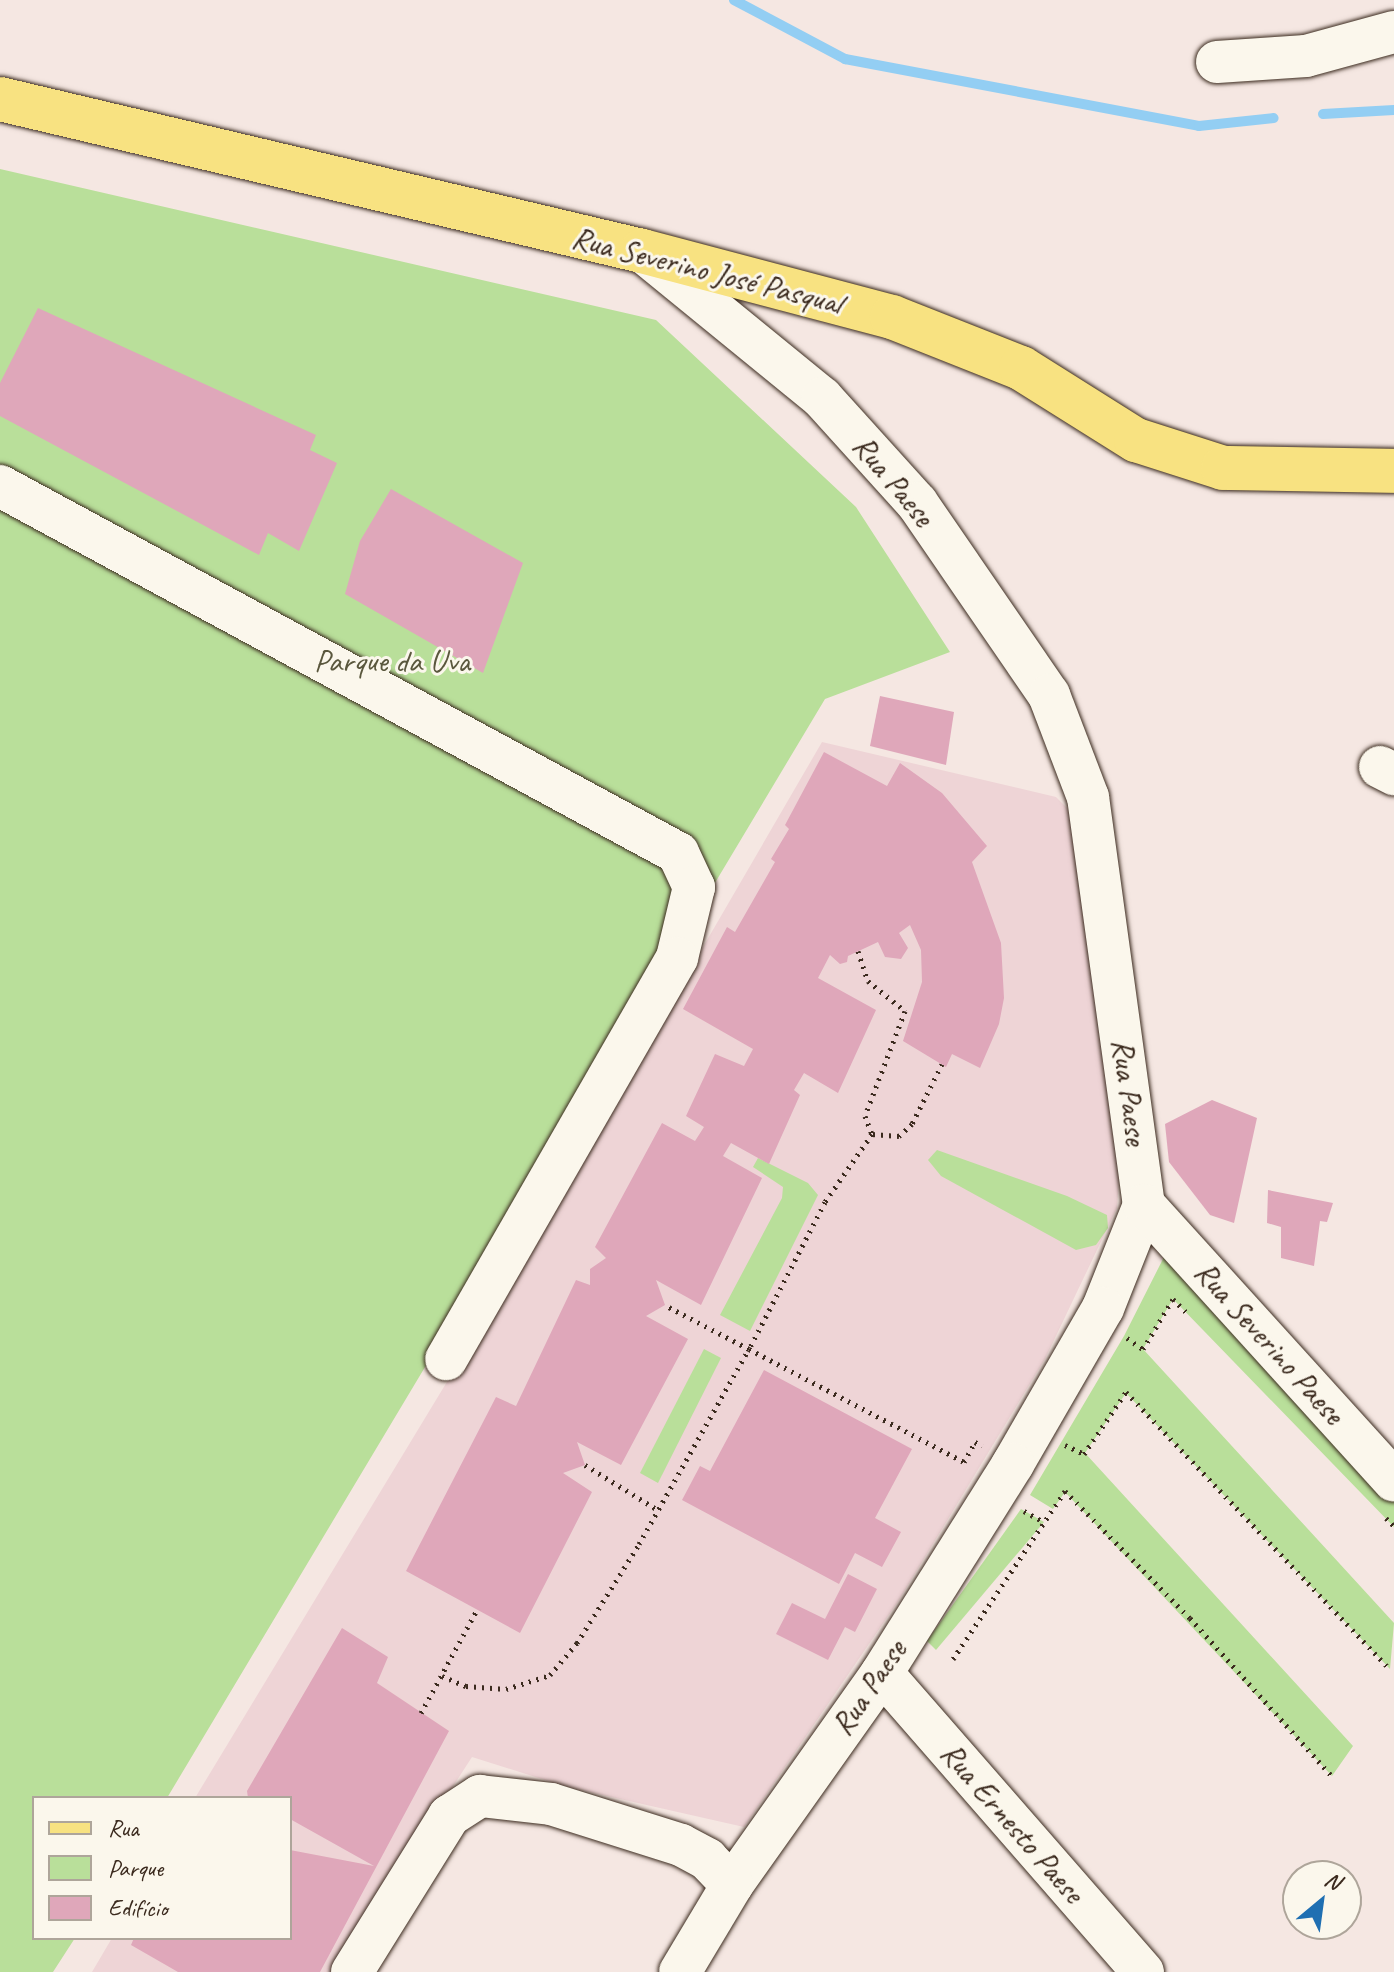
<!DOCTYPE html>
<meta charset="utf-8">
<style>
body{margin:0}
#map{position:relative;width:1394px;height:1972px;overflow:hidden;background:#f5e7e2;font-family:Caveat,sans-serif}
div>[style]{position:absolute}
.built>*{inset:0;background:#eed4d6}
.green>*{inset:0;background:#b9df9a}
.stream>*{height:10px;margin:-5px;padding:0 5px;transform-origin:5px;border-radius:5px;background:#93cef3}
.building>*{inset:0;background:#dfa7ba}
.path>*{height:5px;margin-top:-2.5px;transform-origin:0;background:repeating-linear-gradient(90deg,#3b2a1e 0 2px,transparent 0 8px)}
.roads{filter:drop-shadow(0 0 2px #3b2a1e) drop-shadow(0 0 2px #3b2a1e)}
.minor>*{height:42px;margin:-21px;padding:0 21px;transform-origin:21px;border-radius:21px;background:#fbf7ec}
.major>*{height:44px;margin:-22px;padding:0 22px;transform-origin:22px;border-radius:22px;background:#f8e281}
span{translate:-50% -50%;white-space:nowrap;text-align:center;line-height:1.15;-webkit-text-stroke:6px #fbf7ec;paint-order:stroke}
.street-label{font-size:32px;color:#3b2a1e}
.park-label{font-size:32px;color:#5a573d}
.legend{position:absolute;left:32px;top:1796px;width:260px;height:144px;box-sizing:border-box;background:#fbf7ec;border:2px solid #aea59a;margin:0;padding:10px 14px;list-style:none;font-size:24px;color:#3b2a1e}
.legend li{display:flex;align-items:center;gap:16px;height:40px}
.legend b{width:40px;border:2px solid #aea59a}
.north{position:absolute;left:1282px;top:1860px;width:80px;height:80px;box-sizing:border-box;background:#fbf7ec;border:2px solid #aea59a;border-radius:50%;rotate:29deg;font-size:22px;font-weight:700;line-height:32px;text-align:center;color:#3b2a1e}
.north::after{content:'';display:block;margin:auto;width:28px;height:36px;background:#1f6fb2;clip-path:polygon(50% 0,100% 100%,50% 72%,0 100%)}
</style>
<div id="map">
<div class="built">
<i style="clip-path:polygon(822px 742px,1056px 797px,1076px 817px,1120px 1166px,1117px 1208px,1045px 1359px,899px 1600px,744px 1827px,567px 1787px,472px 1757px,333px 1972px,92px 1972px,112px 1938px,290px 1938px,290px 1798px,195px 1798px,534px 1238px)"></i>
</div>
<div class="green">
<i style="clip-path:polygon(0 169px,656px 320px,856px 507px,950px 652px,825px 699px,167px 1798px,34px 1798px,34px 1938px,75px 1938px,53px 1972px,0 1972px)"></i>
<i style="clip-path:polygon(937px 1150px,1067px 1196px,1107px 1215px,1108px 1228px,1096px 1245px,1076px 1250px,941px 1176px,928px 1160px)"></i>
<i style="clip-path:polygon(758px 1158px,808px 1183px,818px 1195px,750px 1331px,720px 1315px,782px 1198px,783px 1187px,753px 1167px)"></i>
<i style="clip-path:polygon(1165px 1255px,1394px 1497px,1394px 1527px,1173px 1299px,1143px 1349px,1394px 1623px,1390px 1669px,1126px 1393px,1085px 1453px,1353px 1746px,1332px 1776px,1065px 1492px,1053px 1509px,1030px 1495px,1124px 1336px)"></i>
<i style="clip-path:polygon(704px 1349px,721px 1358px,658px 1483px,640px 1473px)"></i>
<i style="clip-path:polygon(1021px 1509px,1044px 1522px,936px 1650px,927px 1641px)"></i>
</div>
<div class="stream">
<i style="left:734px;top:0;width:126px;rotate:28deg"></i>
<i style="left:845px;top:59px;width:360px;rotate:10.7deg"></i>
<i style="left:1199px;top:126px;width:75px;rotate:-6.1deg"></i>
<i style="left:1323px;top:114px;width:71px;rotate:-3.2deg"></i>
</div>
<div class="building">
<i style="clip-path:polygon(38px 308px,316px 435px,310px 450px,337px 463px,299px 551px,268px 533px,259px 555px,0 416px,0 383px)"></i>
<i style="clip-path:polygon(391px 489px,523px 563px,483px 673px,345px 594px,360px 541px)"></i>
<i style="clip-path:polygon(880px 696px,954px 712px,946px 765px,870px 746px)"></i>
<i style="clip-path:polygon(824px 752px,887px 786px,900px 763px,942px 793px,987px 846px,972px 862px,1001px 943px,1004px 998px,999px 1024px,980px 1068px,952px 1054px,946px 1067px,903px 1041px,922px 982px,921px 950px,910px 925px,899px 933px,908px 948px,901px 959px,885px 957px,878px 942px,848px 956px,847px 962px,840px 964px,830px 955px,818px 978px,876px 1010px,838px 1093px,804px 1073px,794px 1090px,800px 1095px,769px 1164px,731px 1143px,723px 1156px,762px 1178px,701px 1305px,656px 1280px,665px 1305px,646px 1316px,688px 1339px,621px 1465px,577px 1442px,585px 1465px,563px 1473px,592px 1492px,520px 1633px,406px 1571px,496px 1397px,516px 1406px,576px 1280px,590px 1285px,590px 1269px,606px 1258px,595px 1247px,662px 1123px,695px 1141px,704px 1127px,686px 1116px,715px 1054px,744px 1066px,753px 1049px,683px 1009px,727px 927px,735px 932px,775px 862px,771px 859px,789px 829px,785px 825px)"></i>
<i style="clip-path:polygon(1212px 1100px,1257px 1118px,1234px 1223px,1210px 1215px,1169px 1162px,1165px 1124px)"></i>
<i style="clip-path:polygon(1268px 1190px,1333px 1203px,1327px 1222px,1320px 1221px,1314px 1266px,1281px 1258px,1281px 1227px,1267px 1223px)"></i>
<i style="clip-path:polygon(764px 1370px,912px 1449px,875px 1518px,901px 1532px,882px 1567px,855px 1553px,839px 1584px,682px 1500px,700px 1466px,710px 1471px)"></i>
<i style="clip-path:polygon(848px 1574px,877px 1589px,855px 1632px,845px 1627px,828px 1660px,776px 1634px,792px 1603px,825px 1619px)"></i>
<i style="clip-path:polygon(342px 1628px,388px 1657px,377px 1683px,449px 1731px,320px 1972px,178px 1972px,131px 1945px,134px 1938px,290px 1938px,290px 1850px,374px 1866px,290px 1819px,290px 1798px,248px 1798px,247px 1791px)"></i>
</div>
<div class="path">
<i style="left:858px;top:951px;width:32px;rotate:72deg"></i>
<i style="left:868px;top:981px;width:48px;rotate:39deg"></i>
<i style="left:905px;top:1011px;width:112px;rotate:110.9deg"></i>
<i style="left:865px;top:1116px;width:19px;rotate:69deg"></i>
<i style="left:942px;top:1064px;width:67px;rotate:116.6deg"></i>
<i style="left:912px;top:1124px;width:18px;rotate:137deg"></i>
<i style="left:899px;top:1136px;width:27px;rotate:-176deg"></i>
<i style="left:872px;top:1134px;width:83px;rotate:124.7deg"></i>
<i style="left:825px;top:1202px;width:165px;rotate:117.3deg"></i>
<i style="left:749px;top:1349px;width:243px;rotate:27.7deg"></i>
<i style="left:964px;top:1462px;width:23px;rotate:-61deg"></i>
<i style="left:975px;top:1442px;width:8px;rotate:30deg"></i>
<i style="left:1127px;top:1338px;width:19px;rotate:35deg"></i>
<i style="left:1143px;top:1349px;width:58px;rotate:-59deg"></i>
<i style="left:1173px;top:1299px;width:20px;rotate:45deg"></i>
<i style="left:1065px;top:1445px;width:21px;rotate:25deg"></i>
<i style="left:1084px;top:1454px;width:75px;rotate:-55.9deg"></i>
<i style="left:1126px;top:1392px;width:383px;rotate:46.4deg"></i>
<i style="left:585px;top:1465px;width:86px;rotate:31.7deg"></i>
<i style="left:1024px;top:1511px;width:23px;rotate:29deg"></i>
<i style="left:1386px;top:1518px;width:11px;rotate:45deg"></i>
<i style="left:953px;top:1659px;width:202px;rotate:-56.3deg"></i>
<i style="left:1065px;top:1491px;width:178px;rotate:45.5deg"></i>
<i style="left:1190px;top:1618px;width:212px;rotate:48.1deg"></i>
<i style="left:442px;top:1676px;width:26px;rotate:23deg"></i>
<i style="left:466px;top:1686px;width:40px;rotate:4.3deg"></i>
<i style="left:506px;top:1689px;width:46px;rotate:-17.7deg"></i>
<i style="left:550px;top:1675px;width:42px;rotate:-49.8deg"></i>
<i style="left:577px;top:1643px;width:117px;rotate:-57.9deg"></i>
<i style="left:639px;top:1544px;width:224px;rotate:-60.6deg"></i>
<i style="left:749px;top:1349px;width:95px;rotate:-152.4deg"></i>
<i style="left:421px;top:1713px;width:117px;rotate:-61.5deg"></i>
</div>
<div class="roads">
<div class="minor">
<i style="left:1217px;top:62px;width:89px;rotate:-3.9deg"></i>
<i style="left:1306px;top:56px;width:91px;rotate:-15.3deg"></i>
<i style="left:642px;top:251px;width:232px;rotate:39.2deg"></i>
<i style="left:822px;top:398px;width:142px;rotate:47.9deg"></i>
<i style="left:917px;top:503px;width:233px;rotate:55.5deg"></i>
<i style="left:1049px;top:695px;width:109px;rotate:69.1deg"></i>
<i style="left:1088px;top:797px;width:412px;rotate:82.2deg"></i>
<i style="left:1144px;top:1205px;width:111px;rotate:111.7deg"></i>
<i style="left:1103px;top:1308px;width:180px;rotate:120deg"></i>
<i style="left:1013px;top:1464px;width:247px;rotate:122.1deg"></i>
<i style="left:882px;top:1673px;width:260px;rotate:125.3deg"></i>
<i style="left:732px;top:1885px;width:101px;rotate:120.9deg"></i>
<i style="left:0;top:486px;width:771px;rotate:28.43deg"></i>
<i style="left:678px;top:853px;width:38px;rotate:65deg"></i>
<i style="left:694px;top:887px;width:73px;rotate:103.5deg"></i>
<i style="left:677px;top:958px;width:463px;rotate:119.9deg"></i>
<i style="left:1380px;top:767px;width:16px;rotate:27deg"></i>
<i style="left:1144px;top:1205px;width:372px;rotate:47.8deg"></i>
<i style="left:882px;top:1673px;width:397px;rotate:48.9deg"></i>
<i style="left:352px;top:1972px;width:184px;rotate:-58.1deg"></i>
<i style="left:449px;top:1816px;width:37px;rotate:-33deg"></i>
<i style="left:480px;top:1796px;width:71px;rotate:6.4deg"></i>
<i style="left:551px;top:1804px;width:136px;rotate:17.5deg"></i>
<i style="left:681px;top:1845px;width:30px;rotate:28deg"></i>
<i style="left:707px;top:1859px;width:36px;rotate:46deg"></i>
</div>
<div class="major">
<i style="left:0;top:99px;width:660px;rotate:13.32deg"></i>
<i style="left:642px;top:251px;width:259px;rotate:14.8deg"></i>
<i style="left:892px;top:317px;width:139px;rotate:21.6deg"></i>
<i style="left:1021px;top:368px;width:136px;rotate:32.1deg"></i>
<i style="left:1136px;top:440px;width:91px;rotate:17.8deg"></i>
<i style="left:1223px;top:468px;width:171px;rotate:1deg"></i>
</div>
</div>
<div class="street-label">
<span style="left:707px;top:271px;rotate:14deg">Rua Severino José Pasqual</span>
<span style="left:893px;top:481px;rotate:50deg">Rua Paese</span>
<span style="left:1129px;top:1092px;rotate:82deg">Rua Paese</span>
<span style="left:1269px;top:1343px;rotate:48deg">Rua Severino Paese</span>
<span style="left:869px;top:1688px;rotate:-56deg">Rua Paese</span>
<span style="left:1012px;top:1823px;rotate:49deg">Rua Ernesto Paese</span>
</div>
<div class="park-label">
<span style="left:392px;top:661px">Parque da Uva</span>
</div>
<ul class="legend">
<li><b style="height:10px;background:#f8e281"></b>Rua</li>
<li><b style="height:22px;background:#b9df9a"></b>Parque</li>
<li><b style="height:22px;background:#dfa7ba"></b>Edifício</li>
</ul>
<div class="north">N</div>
</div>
